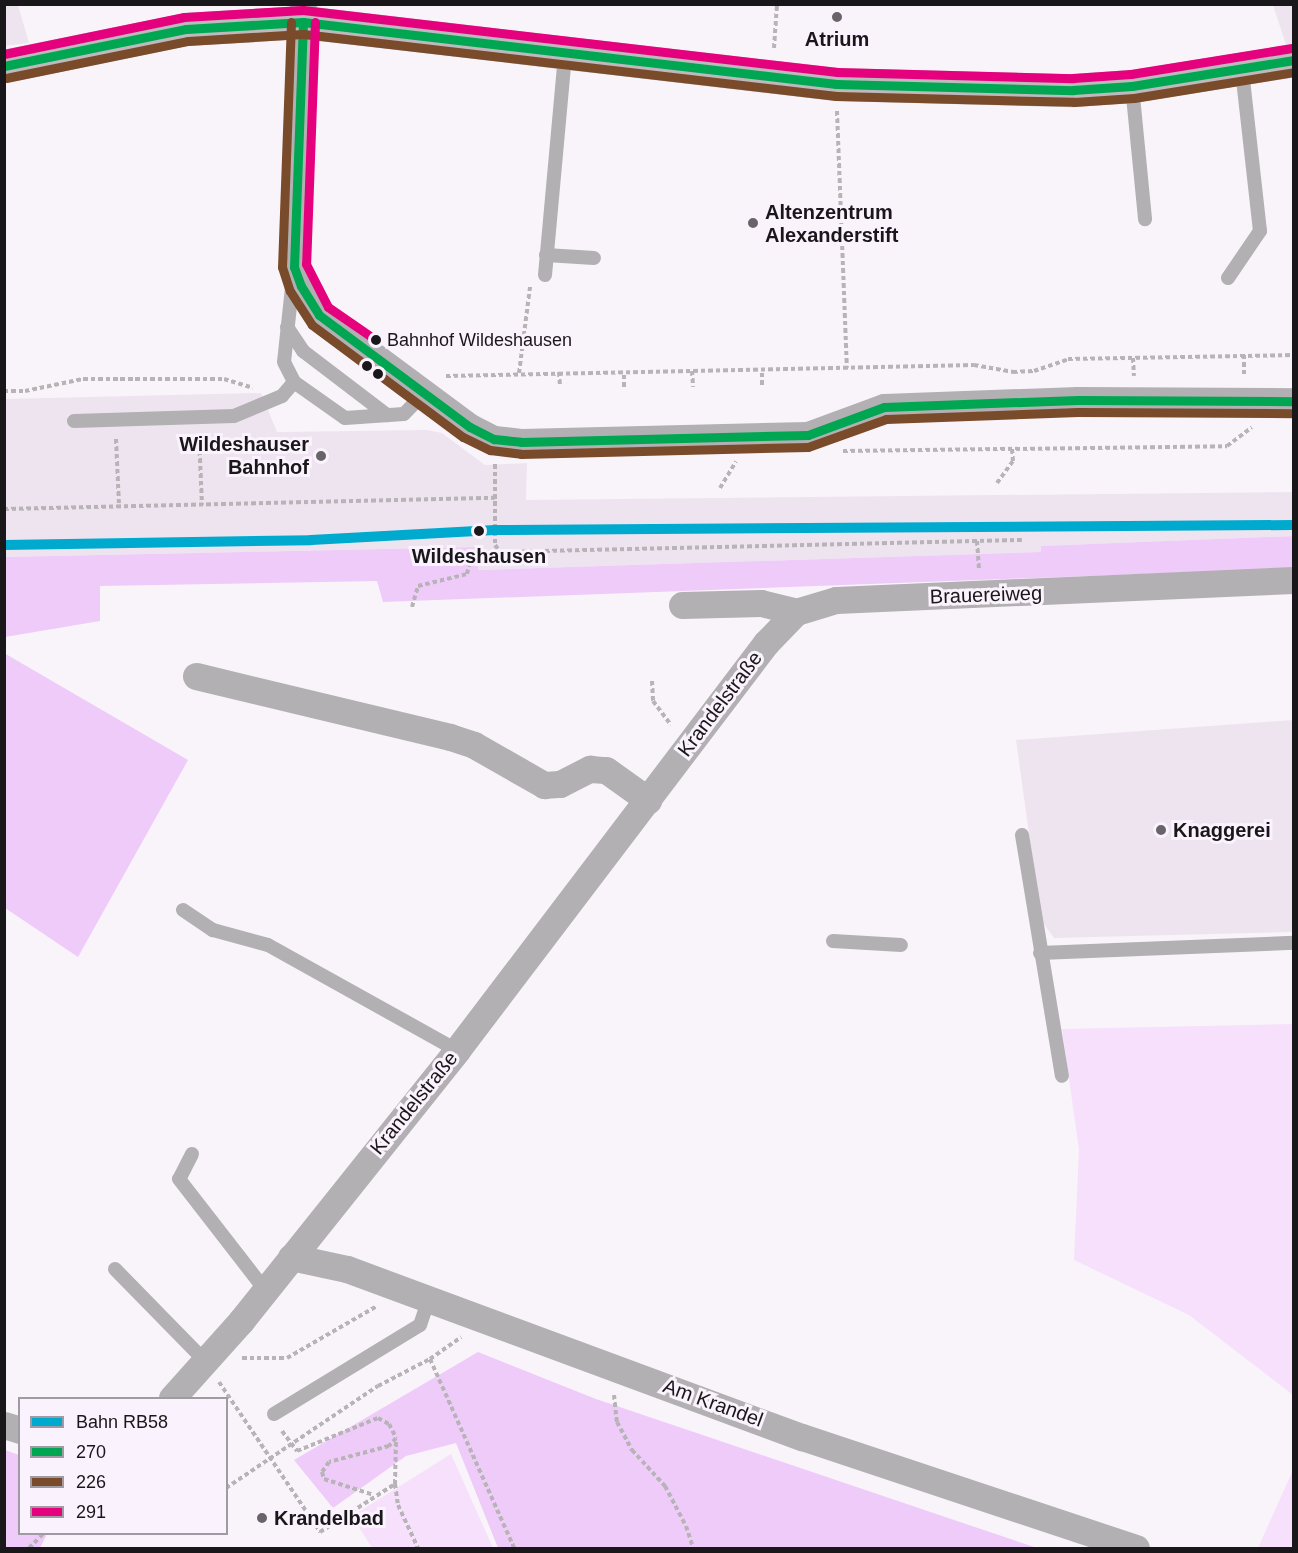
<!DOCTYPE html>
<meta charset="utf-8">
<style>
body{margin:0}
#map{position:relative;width:1298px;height:1553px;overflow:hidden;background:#f9f4fa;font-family:Helvetica,sans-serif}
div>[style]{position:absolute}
.built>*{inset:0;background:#eee4f0}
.green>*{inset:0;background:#f6e0fc}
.forest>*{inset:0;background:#efcbf9}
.path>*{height:4px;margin-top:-2px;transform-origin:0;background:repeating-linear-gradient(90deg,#b7b3b7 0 4.5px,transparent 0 7.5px)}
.lane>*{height:14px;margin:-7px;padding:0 7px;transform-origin:7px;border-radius:7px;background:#b2b0b3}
.street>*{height:27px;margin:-13.5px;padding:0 13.5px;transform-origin:13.5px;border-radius:13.5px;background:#b2b0b3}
.secondary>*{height:33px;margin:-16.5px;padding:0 16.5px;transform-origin:16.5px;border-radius:16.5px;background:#bdb9bd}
.bus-1>*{height:9px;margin:-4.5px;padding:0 4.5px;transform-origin:4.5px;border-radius:4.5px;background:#00a651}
.bus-2>*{height:9px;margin:-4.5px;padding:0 4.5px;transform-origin:4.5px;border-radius:4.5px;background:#7a4b2a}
.bus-3>*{height:9px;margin:-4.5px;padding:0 4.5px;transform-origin:4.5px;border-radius:4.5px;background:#e5007d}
.rail-1>*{height:10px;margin:-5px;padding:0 5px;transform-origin:5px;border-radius:5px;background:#00a9ce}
.dots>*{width:16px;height:16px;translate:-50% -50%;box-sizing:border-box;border:3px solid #faf2fc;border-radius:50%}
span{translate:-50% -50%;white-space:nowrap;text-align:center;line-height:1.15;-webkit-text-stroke:6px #faf2fc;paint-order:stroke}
.bus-label{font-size:18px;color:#1a171b}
.left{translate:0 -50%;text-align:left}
.poi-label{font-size:20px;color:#1a171b;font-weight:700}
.right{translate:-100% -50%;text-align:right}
.stop-label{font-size:20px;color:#1a171b;font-weight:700}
.street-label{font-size:20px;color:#1a171b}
.frame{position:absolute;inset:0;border:6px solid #1a171b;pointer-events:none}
.legend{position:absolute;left:18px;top:1397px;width:210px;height:138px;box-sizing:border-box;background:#faf2fc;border:2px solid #a09aa2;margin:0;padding:8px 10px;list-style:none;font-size:18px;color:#1a171b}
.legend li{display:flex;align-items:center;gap:12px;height:30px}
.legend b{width:30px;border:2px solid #a09aa2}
</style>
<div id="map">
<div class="built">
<i style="clip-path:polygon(4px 5px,18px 5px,29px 43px,5px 46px)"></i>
<i style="clip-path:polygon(1273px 5px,1293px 5px,1293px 43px,1286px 45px)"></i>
<i style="clip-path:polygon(261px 393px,277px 432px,427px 430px,442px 433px,485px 465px,527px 463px,526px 500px,1293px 492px,1293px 536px,1042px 546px,1042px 552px,478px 570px,478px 547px,5px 557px,4px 399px)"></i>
<i style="clip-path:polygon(1293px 720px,1293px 932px,1054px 938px,1041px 920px,1016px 740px)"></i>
</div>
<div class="green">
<i style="clip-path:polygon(1293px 1024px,1293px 1395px,1189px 1315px,1074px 1260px,1079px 1150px,1062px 1029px)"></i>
<i style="clip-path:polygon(451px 1454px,493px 1548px,372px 1548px,352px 1516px)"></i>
<i style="clip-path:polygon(1293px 1470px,1293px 1548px,1258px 1548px)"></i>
</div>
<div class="forest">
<i style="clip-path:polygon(1294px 536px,1293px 568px,1223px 571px,383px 602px,377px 581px,100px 586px,100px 621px,5px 637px,4px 557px,478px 547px,478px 570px,1041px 552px,1041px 546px)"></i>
<i style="clip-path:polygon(4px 653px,188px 760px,78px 957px,5px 908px)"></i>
<i style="clip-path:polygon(478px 1352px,596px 1399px,1037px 1548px,498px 1548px,456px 1443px,406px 1456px,333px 1508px,294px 1460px)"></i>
<i style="clip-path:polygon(5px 1450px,19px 1455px,20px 1534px,47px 1534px,40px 1548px,5px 1548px)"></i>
</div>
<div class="path">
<i style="left:774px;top:48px;width:44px;rotate:-86.1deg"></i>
<i style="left:837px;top:111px;width:257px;rotate:87.8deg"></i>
<i style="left:1244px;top:355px;width:22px;rotate:90deg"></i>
<i style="left:1133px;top:358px;width:18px;rotate:87deg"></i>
<i style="left:692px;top:371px;width:16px;rotate:86deg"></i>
<i style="left:559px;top:372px;width:15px;rotate:86deg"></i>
<i style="left:519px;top:373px;width:87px;rotate:-82.7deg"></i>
<i style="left:446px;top:376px;width:528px;rotate:-1.19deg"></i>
<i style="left:974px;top:365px;width:40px;rotate:10deg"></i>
<i style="left:1013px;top:372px;width:21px;rotate:-3deg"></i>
<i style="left:1034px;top:371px;width:36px;rotate:-19deg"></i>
<i style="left:1068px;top:359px;width:226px;rotate:-1deg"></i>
<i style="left:762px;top:385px;width:14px;rotate:-90deg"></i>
<i style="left:624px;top:387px;width:15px;rotate:-90deg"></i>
<i style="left:4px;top:391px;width:21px"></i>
<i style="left:25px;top:391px;width:59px;rotate:-11.7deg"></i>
<i style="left:83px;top:379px;width:141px"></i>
<i style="left:224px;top:379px;width:30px;rotate:17deg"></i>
<i style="left:199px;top:436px;width:69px;rotate:87.5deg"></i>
<i style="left:116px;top:439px;width:67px;rotate:87.4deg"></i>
<i style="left:843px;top:451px;width:384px;rotate:-0.7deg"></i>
<i style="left:1227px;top:446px;width:31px;rotate:-37deg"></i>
<i style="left:495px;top:464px;width:81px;rotate:90deg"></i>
<i style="left:495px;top:545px;width:9px;rotate:54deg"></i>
<i style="left:500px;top:552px;width:522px;rotate:-1.32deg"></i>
<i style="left:997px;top:483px;width:27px;rotate:-54deg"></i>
<i style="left:1013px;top:461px;width:12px;rotate:-95deg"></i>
<i style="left:720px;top:488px;width:31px;rotate:-59deg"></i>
<i style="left:4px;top:509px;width:491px;rotate:-1.3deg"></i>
<i style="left:977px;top:541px;width:29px;rotate:86deg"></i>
<i style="left:412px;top:607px;width:22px;rotate:-74deg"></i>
<i style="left:418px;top:586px;width:50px;rotate:-13.8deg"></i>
<i style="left:467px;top:574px;width:17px;rotate:-77deg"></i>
<i style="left:471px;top:557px;width:29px;rotate:-10deg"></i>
<i style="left:652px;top:681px;width:20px;rotate:87deg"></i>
<i style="left:653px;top:701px;width:30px;rotate:53deg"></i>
<i style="left:242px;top:1358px;width:45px"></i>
<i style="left:287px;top:1358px;width:104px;rotate:-30deg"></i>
<i style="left:430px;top:1359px;width:38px;rotate:-35deg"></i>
<i style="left:219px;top:1382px;width:181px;rotate:56deg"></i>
<i style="left:320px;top:1532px;width:89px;rotate:-32.6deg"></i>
<i style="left:395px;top:1484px;width:21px;rotate:82deg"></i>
<i style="left:398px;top:1505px;width:47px;rotate:65.1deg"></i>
<i style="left:614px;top:1395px;width:27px;rotate:84deg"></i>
<i style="left:617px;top:1422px;width:32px;rotate:62deg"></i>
<i style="left:632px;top:1450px;width:49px;rotate:47.5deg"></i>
<i style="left:665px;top:1486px;width:45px;rotate:62.3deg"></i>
<i style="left:686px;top:1526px;width:23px;rotate:72deg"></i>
<i style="left:282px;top:1431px;width:25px;rotate:53deg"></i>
<i style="left:297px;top:1451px;width:87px;rotate:-22.2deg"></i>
<i style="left:378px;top:1418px;width:13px;rotate:29deg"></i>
<i style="left:389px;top:1424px;width:16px;rotate:63deg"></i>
<i style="left:396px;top:1438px;width:11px;rotate:131deg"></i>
<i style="left:389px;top:1446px;width:62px;rotate:165.1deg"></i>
<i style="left:329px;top:1462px;width:12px;rotate:125deg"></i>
<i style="left:322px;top:1472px;width:7px;rotate:74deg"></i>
<i style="left:324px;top:1479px;width:52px;rotate:17.7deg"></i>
<i style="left:395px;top:1484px;width:45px;rotate:-88.7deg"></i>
<i style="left:226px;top:1488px;width:183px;rotate:-33.9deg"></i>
<i style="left:378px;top:1386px;width:59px;rotate:-27.4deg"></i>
<i style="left:430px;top:1359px;width:207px;rotate:66deg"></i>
<i style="left:29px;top:1548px;width:20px;rotate:-45deg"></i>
</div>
<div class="lane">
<i style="left:1132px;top:86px;width:134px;rotate:84.4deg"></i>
<i style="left:546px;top:255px;width:48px;rotate:3.6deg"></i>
<i style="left:545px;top:275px;width:222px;rotate:-84.8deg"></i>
<i style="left:293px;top:278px;width:84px;rotate:96.1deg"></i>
<i style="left:284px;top:362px;width:22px;rotate:63deg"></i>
<i style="left:294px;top:382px;width:62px;rotate:35.2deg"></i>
<i style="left:345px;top:418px;width:59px;rotate:-3.9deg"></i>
<i style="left:404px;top:414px;width:28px;rotate:-46deg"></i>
<i style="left:1228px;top:278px;width:57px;rotate:-55.8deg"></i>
<i style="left:1260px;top:231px;width:161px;rotate:-96.4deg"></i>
<i style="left:287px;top:327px;width:29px;rotate:56deg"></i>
<i style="left:303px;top:351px;width:106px;rotate:37.3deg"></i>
<i style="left:74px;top:421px;width:160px;rotate:-1.8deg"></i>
<i style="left:234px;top:416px;width:52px;rotate:-22.6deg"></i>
<i style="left:282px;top:396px;width:18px;rotate:-49deg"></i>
<i style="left:1022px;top:835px;width:244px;rotate:80.6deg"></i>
<i style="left:183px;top:910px;width:36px;rotate:34deg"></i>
<i style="left:213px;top:930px;width:57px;rotate:15.3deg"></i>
<i style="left:268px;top:945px;width:216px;rotate:29.1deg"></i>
<i style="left:833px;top:941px;width:68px;rotate:3.4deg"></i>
<i style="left:1040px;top:953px;width:254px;rotate:-2.3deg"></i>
<i style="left:192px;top:1154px;width:28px;rotate:117deg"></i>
<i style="left:179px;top:1179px;width:140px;rotate:52.2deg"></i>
<i style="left:115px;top:1269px;width:126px;rotate:45.6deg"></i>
<i style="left:274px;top:1414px;width:171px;rotate:-31.4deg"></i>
<i style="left:420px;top:1325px;width:28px;rotate:-71deg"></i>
</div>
<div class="street">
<i style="left:303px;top:4px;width:263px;rotate:92deg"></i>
<i style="left:294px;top:267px;width:20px;rotate:70deg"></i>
<i style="left:301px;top:286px;width:34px;rotate:58deg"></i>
<i style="left:319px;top:315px;width:188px;rotate:36.6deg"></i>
<i style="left:470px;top:427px;width:27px;rotate:27deg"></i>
<i style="left:494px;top:439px;width:27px;rotate:6deg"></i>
<i style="left:521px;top:442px;width:287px;rotate:-1.4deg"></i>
<i style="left:808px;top:435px;width:81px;rotate:-20.2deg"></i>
<i style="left:884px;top:407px;width:194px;rotate:-2.1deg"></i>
<i style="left:1078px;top:400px;width:216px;rotate:0.3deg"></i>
<i style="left:682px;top:605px;width:79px;rotate:-1.5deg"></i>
<i style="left:761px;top:603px;width:36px;rotate:14deg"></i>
<i style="left:796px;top:612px;width:42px;rotate:-16.7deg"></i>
<i style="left:836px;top:600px;width:458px;rotate:-2.5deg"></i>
<i style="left:196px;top:676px;width:261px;rotate:13.5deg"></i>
<i style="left:450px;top:737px;width:25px;rotate:18deg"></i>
<i style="left:474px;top:745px;width:81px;rotate:29.7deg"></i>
<i style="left:544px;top:785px;width:16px;rotate:-4deg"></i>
<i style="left:560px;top:784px;width:34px;rotate:-27deg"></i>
<i style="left:590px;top:769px;width:16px;rotate:4deg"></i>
<i style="left:606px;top:770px;width:52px;rotate:35.5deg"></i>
<i style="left:291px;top:1257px;width:57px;rotate:12.1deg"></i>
<i style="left:347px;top:1269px;width:485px;rotate:20.3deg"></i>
<i style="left:802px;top:1437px;width:352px;rotate:18.4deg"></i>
<i style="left:172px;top:1398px;width:103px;rotate:-48.1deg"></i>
<i style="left:241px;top:1321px;width:347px;rotate:-51.4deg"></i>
<i style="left:457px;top:1050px;width:511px;rotate:-52.79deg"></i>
<i style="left:766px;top:643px;width:43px;rotate:-45.9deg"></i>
<i style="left:4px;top:1425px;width:17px;rotate:17deg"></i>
</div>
<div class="secondary">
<i style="left:4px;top:66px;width:186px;rotate:-11.5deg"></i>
<i style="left:186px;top:29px;width:117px;rotate:-3.4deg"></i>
<i style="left:303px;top:22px;width:537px;rotate:6.63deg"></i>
<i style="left:836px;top:84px;width:237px;rotate:1.5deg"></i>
<i style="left:1073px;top:90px;width:59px;rotate:-3.9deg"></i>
<i style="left:1132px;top:86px;width:164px;rotate:-9.1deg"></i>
</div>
<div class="bus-1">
<i style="left:303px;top:22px;width:245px;rotate:92.1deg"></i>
<i style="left:294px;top:267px;width:20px;rotate:70deg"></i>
<i style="left:301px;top:286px;width:34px;rotate:58deg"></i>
<i style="left:319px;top:315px;width:188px;rotate:36.6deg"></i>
<i style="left:470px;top:427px;width:27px;rotate:27deg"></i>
<i style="left:494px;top:439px;width:27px;rotate:6deg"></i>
<i style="left:521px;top:442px;width:287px;rotate:-1.4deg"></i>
<i style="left:808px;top:435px;width:81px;rotate:-20.2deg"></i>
<i style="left:884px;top:407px;width:194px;rotate:-2.1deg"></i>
<i style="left:1078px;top:400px;width:216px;rotate:0.3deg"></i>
<i style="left:4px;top:66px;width:186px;rotate:-11.5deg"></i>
<i style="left:186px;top:29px;width:117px;rotate:-3.4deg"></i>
<i style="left:303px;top:22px;width:537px;rotate:6.63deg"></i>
<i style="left:836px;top:84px;width:237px;rotate:1.5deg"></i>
<i style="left:1073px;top:90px;width:59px;rotate:-3.9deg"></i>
<i style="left:1132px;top:86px;width:164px;rotate:-9.1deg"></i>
</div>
<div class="bus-2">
<i style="left:291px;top:22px;width:245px;rotate:92.1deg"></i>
<i style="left:282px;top:267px;width:25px;rotate:72deg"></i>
<i style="left:290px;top:291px;width:40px;rotate:57.1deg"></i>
<i style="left:312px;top:325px;width:188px;rotate:36.6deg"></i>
<i style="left:463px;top:437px;width:30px;rotate:26deg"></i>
<i style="left:490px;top:450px;width:31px;rotate:7deg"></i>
<i style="left:521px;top:454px;width:287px;rotate:-1.4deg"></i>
<i style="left:808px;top:447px;width:83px;rotate:-19.7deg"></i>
<i style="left:886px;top:419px;width:192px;rotate:-2.1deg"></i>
<i style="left:1078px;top:412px;width:216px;rotate:0.3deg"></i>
<i style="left:6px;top:78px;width:186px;rotate:-11.5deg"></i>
<i style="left:188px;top:41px;width:115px;rotate:-3.5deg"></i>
<i style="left:303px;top:34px;width:537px;rotate:6.63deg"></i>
<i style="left:836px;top:96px;width:238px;rotate:1.4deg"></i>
<i style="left:1074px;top:102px;width:60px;rotate:-3.8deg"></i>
<i style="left:1134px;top:98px;width:162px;rotate:-9.2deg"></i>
</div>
<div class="bus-3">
<i style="left:315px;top:22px;width:242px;rotate:92.1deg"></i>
<i style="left:306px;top:264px;width:48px;rotate:62.9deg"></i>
<i style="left:328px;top:307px;width:58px;rotate:34.5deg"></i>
<i style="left:4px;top:54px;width:184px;rotate:-11.6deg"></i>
<i style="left:184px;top:17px;width:119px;rotate:-3.4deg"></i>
<i style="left:303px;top:10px;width:538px;rotate:6.62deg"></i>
<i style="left:837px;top:72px;width:236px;rotate:1.5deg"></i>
<i style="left:1073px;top:78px;width:58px;rotate:-3.9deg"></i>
<i style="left:1131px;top:74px;width:163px;rotate:-9.2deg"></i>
</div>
<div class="rail-1">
<i style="left:4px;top:545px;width:307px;rotate:-0.9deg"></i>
<i style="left:311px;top:540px;width:184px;rotate:-3.1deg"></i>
<i style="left:495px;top:530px;width:799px;rotate:-0.36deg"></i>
</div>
<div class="dots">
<i style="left:837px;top:17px;background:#686469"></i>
<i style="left:753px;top:223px;background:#686469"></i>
<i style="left:376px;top:340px;background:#1a171b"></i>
<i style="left:367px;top:366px;background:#1a171b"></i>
<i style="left:378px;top:374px;background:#1a171b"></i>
<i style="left:321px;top:456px;background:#686469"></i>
<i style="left:479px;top:531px;background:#1a171b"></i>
<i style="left:1161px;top:830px;background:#686469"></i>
<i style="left:262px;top:1518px;background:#686469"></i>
</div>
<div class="bus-label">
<span class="left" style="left:387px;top:340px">Bahnhof Wildeshausen</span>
</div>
<div class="poi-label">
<span style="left:837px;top:39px">Atrium</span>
<span class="left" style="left:765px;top:224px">Altenzentrum<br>Alexanderstift</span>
<span class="right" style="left:309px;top:456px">Wildeshauser<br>Bahnhof</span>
<span class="left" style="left:1173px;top:830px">Knaggerei</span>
<span class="left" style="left:274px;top:1518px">Krandelbad</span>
</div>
<div class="stop-label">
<span style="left:479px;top:556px">Wildeshausen</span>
</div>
<div class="street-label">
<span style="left:986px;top:595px;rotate:-2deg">Brauereiweg</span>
<span style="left:720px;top:704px;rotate:-53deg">Krandelstraße</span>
<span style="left:414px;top:1103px;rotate:-51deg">Krandelstraße</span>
<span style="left:713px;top:1403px;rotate:20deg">Am Krandel</span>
</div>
<div class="frame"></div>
<ul class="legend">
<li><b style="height:8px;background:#00a9ce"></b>Bahn RB58</li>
<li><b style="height:8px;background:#00a651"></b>270</li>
<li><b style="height:8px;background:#7a4b2a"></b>226</li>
<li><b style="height:8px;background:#e5007d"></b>291</li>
</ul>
</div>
